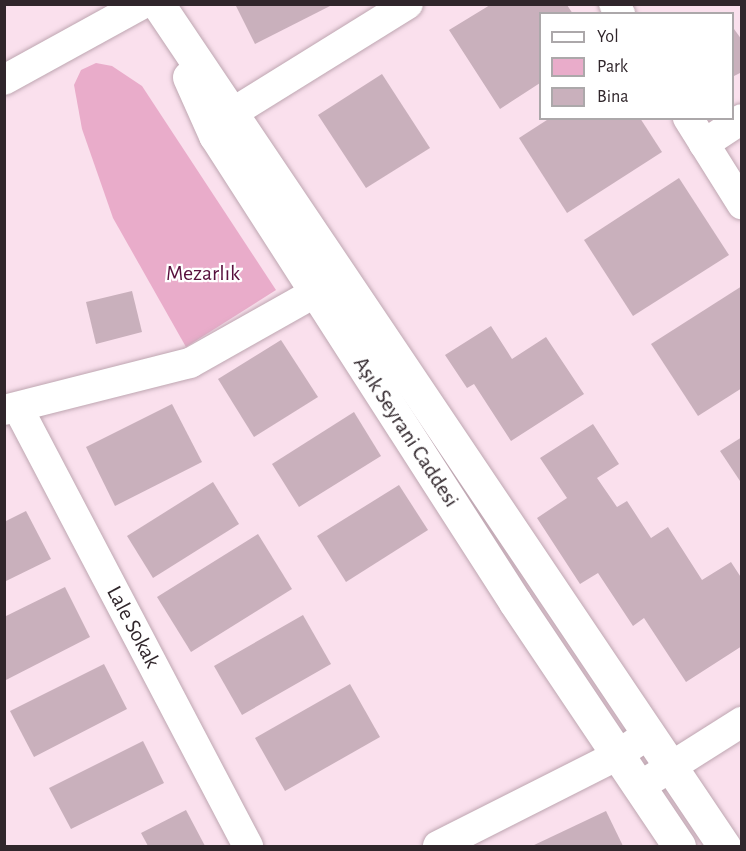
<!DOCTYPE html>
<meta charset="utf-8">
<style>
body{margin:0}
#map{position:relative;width:746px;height:851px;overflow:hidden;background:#fae0ed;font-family:"Alegreya Sans",sans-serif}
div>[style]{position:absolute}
.green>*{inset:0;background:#e9acca}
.building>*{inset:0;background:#c9b0bc}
.roads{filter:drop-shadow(0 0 2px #bea6b1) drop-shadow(0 0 2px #bea6b1)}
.street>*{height:30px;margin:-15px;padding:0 15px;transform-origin:15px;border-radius:15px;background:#fff}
.secondary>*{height:33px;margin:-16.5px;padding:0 16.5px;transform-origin:16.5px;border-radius:16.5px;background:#fff}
span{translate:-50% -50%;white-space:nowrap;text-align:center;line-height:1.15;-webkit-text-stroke:4.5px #fff;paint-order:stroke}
.park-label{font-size:22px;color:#58103d}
.street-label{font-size:22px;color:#30262b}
.frame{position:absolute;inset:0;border:6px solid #30262b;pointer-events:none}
.legend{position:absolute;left:539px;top:12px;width:195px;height:108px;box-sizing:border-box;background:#fff;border:2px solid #aca8aa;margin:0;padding:8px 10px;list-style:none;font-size:18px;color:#30262b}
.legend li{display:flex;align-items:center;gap:12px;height:30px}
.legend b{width:30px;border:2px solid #aca8aa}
</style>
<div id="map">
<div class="green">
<i style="clip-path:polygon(96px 63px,112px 66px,142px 86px,276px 290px,186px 347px,113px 218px,82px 129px,74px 85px,81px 70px)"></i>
</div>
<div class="building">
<i style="clip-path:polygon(235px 4px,334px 4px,255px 44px)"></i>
<i style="clip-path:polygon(490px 5px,567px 5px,573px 14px,540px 14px,540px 83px,500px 109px,449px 30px)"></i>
<i style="clip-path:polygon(734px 29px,742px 40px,742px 72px,732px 77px)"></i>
<i style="clip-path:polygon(382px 74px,430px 148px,366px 188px,318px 115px)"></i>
<i style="clip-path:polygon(550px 118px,640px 118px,662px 152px,567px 213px,519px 138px)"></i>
<i style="clip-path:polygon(679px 178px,729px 255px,633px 316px,584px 240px)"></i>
<i style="clip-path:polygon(742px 286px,742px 388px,698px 416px,651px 344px)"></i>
<i style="clip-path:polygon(132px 291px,142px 332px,96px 344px,86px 302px)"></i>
<i style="clip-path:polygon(491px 326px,512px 359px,546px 337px,584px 394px,511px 441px,474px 384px,467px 388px,445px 355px)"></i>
<i style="clip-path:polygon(281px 340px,318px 397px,254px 437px,218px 379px)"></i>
<i style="clip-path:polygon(172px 404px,202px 462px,115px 506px,86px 447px)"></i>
<i style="clip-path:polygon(354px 412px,381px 456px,299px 507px,272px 464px)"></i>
<i style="clip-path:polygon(593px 424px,619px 464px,597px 478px,617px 507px,627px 501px,651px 538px,668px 527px,702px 580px,731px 562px,742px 579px,742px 646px,686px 682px,644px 618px,633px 626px,598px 573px,580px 584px,537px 518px,567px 498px,540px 458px)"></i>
<i style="clip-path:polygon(742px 437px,742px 484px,720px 451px)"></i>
<i style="clip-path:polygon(213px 482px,239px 524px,153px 578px,127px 536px)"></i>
<i style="clip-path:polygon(399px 485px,428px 530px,346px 582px,317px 536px)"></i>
<i style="clip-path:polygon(26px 511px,51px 559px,4px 582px,4px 522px)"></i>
<i style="clip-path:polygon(258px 534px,292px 589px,191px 652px,157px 597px)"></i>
<i style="clip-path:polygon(65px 587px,90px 637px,4px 681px,4px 617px)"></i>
<i style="clip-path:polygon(303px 615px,331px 664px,242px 715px,214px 666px)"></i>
<i style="clip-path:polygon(104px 664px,127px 709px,34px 757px,10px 711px)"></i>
<i style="clip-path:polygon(350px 684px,380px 737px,285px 791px,255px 738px)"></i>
<i style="clip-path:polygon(143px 741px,164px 783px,71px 829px,49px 788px)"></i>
<i style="clip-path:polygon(186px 810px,205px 846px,148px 846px,141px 833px)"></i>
<i style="clip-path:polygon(606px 811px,623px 846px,532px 846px)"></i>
</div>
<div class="roads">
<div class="street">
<i style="left:614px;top:4px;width:12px;rotate:59deg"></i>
<i style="left:4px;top:80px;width:158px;rotate:-28.8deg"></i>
<i style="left:232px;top:113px;width:207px;rotate:-31.8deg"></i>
<i style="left:688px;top:118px;width:102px;rotate:57.9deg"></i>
<i style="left:704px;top:144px;width:45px;rotate:-33.3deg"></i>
<i style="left:18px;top:408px;width:495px;rotate:62.3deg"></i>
<i style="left:4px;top:410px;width:192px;rotate:-14.2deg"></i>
<i style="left:190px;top:363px;width:145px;rotate:-29.4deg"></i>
<i style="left:639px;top:787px;width:122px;rotate:-32.3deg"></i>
<i style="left:438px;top:846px;width:202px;rotate:-26.8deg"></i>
<i style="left:618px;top:755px;width:37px;rotate:-35deg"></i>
</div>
<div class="secondary">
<i style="left:158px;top:4px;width:1015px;rotate:56.09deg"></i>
<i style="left:189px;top:77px;width:64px;rotate:65.9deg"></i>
<i style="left:215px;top:135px;width:555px;rotate:57.28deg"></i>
<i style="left:515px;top:602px;width:294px;rotate:56.1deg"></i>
</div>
</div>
<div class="park-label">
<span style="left:203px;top:274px">Mezarlık</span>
</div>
<div class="street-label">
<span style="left:406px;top:432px;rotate:57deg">Aşık Seyrani Caddesi</span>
<span style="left:133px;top:627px;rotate:62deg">Lale Sokak</span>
</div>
<div class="frame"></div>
<ul class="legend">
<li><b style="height:8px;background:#fff"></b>Yol</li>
<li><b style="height:16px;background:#e9acca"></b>Park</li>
<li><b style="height:16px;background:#c9b0bc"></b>Bina</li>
</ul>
</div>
